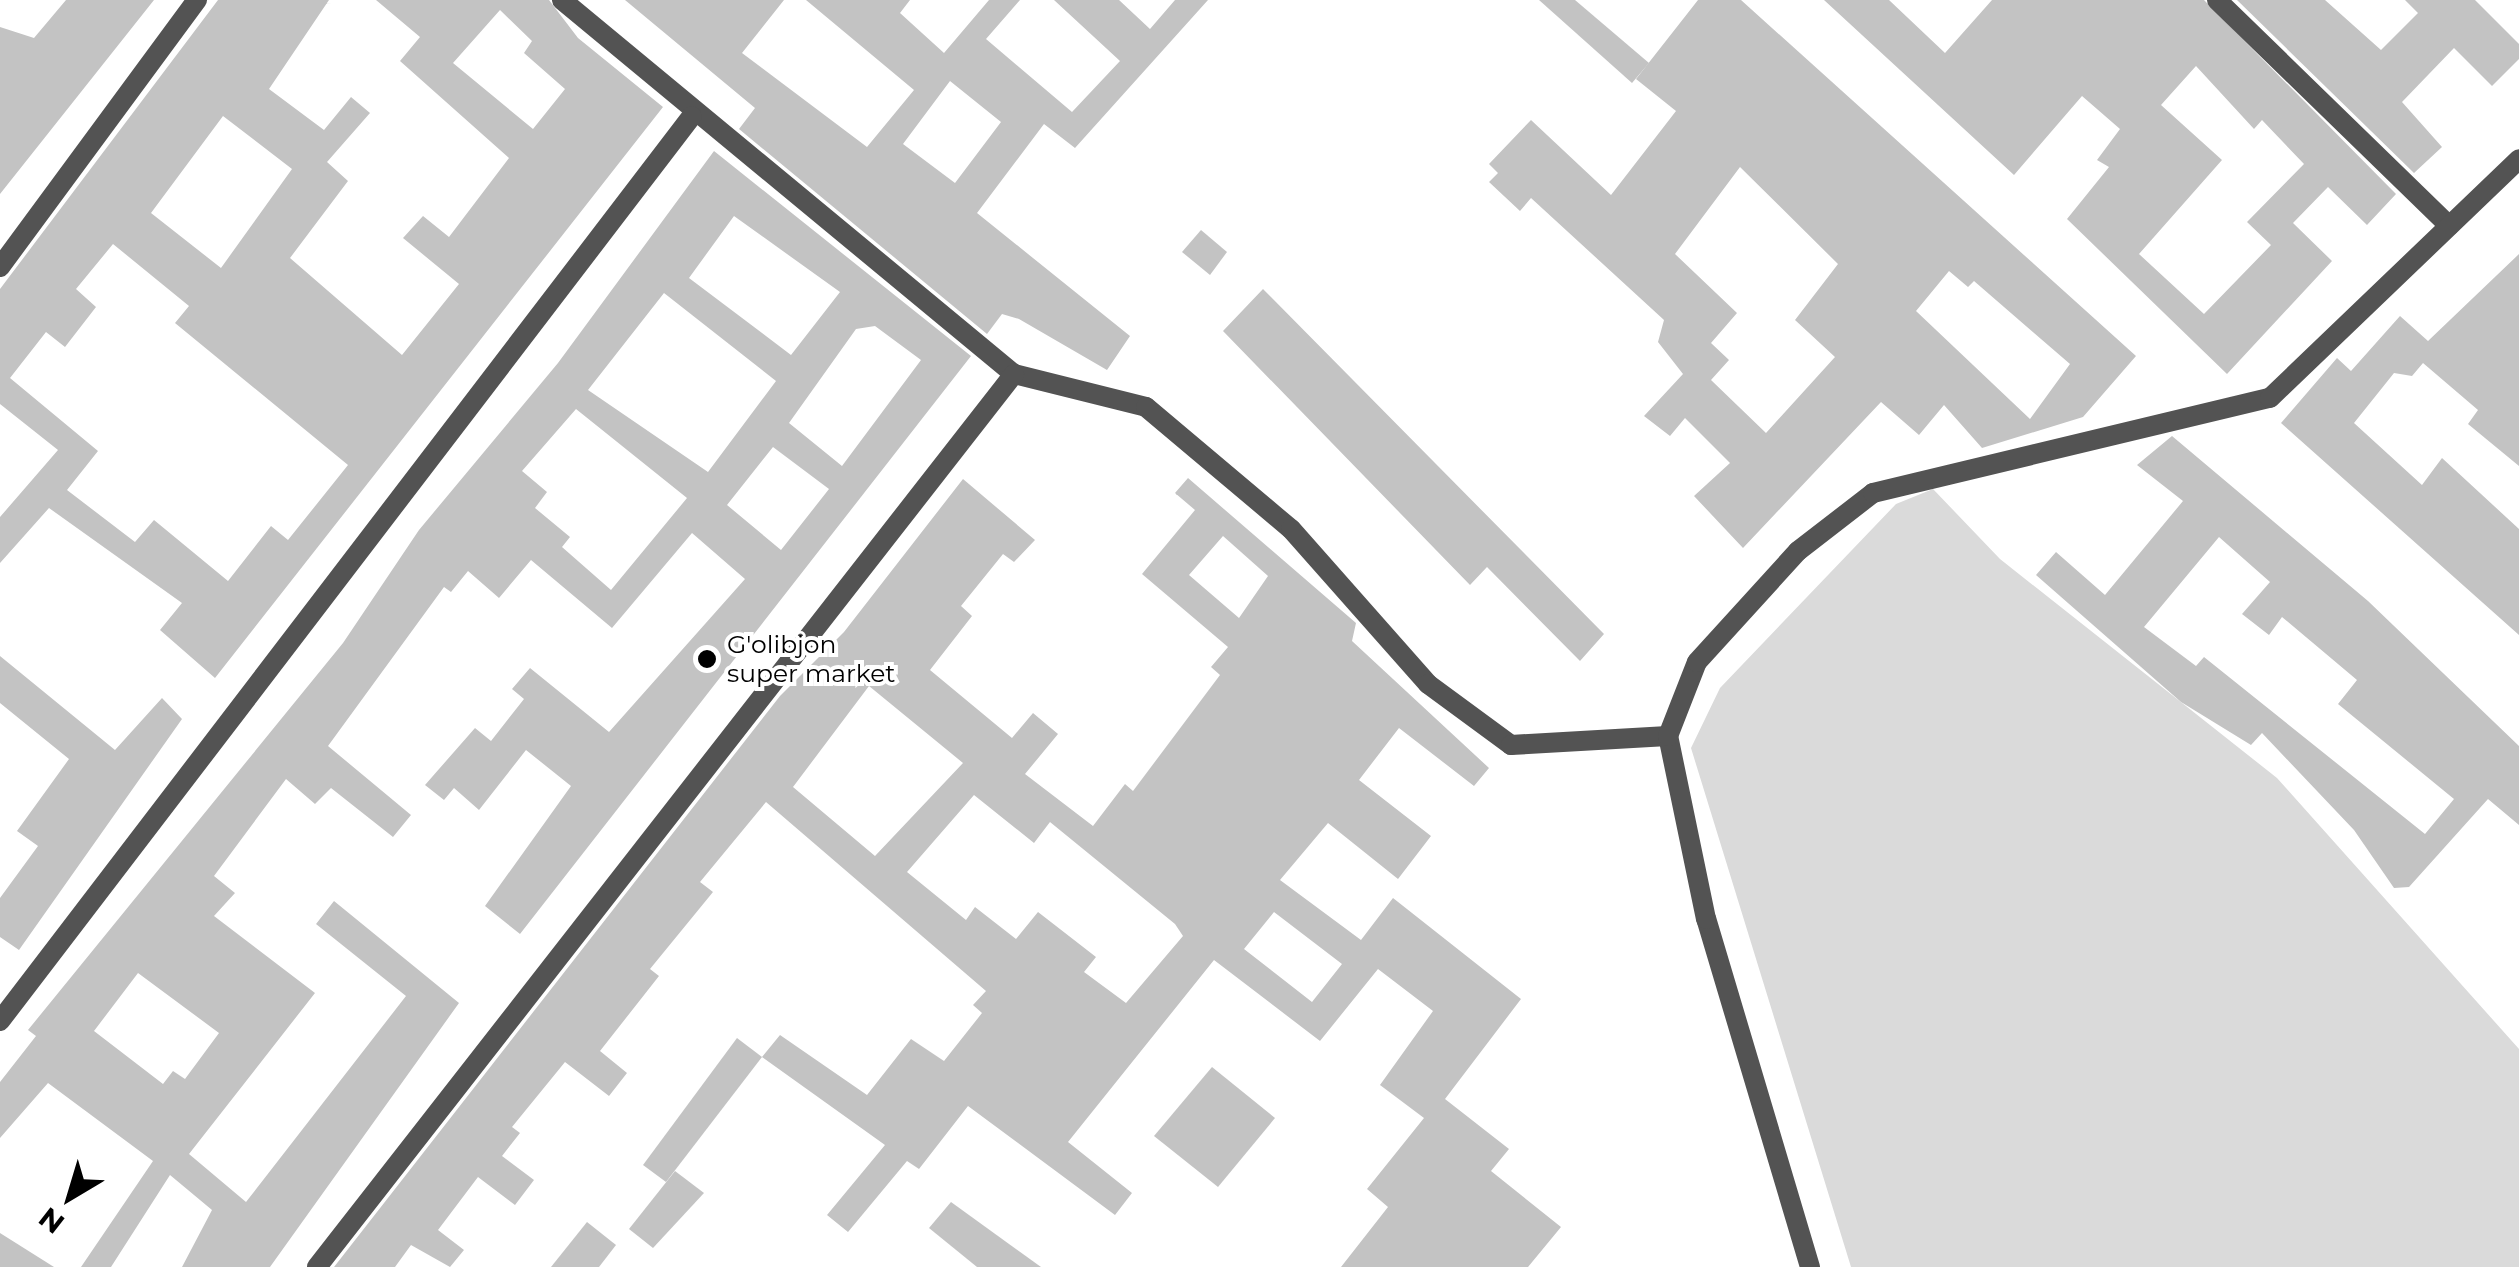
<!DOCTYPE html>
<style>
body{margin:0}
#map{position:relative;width:2519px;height:1267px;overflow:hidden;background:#fff;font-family:Montserrat,sans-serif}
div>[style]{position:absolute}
.green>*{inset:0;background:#dadada}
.building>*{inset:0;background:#c3c3c3}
.minor>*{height:20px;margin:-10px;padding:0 10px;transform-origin:10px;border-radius:10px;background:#535353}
.dots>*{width:28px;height:28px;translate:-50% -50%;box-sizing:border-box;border:5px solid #fff;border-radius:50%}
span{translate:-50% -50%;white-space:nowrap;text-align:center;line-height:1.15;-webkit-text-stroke:8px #fff;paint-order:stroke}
.poi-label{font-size:25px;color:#000}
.left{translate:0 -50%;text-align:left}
.north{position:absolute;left:20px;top:1147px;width:100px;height:100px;-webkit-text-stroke:8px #fff;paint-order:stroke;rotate:218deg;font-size:28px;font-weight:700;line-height:40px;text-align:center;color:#000}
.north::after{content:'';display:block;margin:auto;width:35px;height:45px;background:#000;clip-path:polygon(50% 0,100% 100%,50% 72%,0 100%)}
</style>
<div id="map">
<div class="green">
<i style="clip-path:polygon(1933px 489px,2000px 559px,2277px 778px,2519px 1049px,2519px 1267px,1851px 1267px,1691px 748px,1720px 688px,1896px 504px)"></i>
</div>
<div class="building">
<i style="clip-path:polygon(66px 0,154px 0,0 194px,0 27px,34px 38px)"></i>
<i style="clip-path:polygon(evenodd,218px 0,329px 0,269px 89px,324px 130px,351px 97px,370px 113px,327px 162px,348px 181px,290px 258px,402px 355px,459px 284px,403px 238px,423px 216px,449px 237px,509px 158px,400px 61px,420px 37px,376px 0,549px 0,578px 38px,663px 107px,215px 678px,160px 630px,182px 603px,49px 508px,0 563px,0 517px,58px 450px,0 404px,0 289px,218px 0,500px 10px,532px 41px,524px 53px,565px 89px,533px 129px,453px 63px,500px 10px,218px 0,223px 116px,292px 169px,221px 268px,151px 213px,223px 116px,218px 0,113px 244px,189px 306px,175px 323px,348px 465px,288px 540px,271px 526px,228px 581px,154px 520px,135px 542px,67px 490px,98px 451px,10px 378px,46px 332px,65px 347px,96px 307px,76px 289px,113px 244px)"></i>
<i style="clip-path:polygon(evenodd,625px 0,784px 0,742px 53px,867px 147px,914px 90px,806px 0,910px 0,900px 13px,944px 53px,989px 0,1020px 0,986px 39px,1072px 112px,1120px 61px,1054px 0,1119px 0,1150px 29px,1175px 0,1208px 0,1075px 148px,1044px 124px,977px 213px,1130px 336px,1107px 370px,1019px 319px,1002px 314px,987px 334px,739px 129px,755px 108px,625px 0,950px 81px,1001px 122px,955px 183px,903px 144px,950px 81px)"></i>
<i style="clip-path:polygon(1539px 0,1575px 0,1649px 63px,1632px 83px)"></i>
<i style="clip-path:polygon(evenodd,1698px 0,1741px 0,2136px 356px,2083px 417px,1982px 448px,1944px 405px,1919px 435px,1881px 402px,1743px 548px,1694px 496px,1730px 463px,1685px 418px,1670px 436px,1644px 416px,1683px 374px,1658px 342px,1664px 320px,1531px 198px,1520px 211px,1489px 182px,1498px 173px,1489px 164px,1531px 120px,1611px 195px,1676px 111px,1636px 79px,1698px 0,1740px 167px,1838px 264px,1795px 320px,1835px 357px,1766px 433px,1711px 380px,1729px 360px,1711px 343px,1737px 313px,1675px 254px,1740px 167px,1698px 0,1949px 271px,1968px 287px,1974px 281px,2070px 364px,2030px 419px,1916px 311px,1949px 271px)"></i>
<i style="clip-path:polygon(evenodd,1824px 0,1889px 0,1945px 53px,1992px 0,2204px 0,2396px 194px,2367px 225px,2328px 187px,2293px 223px,2332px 261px,2227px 374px,2067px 219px,2109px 167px,2097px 160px,2120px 129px,2082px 96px,2014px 175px,1824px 0,2196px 66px,2254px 129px,2262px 120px,2304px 164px,2247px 222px,2271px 245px,2204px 314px,2139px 254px,2124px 271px,2222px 160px,2161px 105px,2196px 66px)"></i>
<i style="clip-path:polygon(2237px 0,2325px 0,2381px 50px,2418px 13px,2405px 0,2475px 0,2519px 44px,2519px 59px,2492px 86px,2454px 48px,2402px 102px,2442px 147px,2414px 173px)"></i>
<i style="clip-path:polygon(evenodd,714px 151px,971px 356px,520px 934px,485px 906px,571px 786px,526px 750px,479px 810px,454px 788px,444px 800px,425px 785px,475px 728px,491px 741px,524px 699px,512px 689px,530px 668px,609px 732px,745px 579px,692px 533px,612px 628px,531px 560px,499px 598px,468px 571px,451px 592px,444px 587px,328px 746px,411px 815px,393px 837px,331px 788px,315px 804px,286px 779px,214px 876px,235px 893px,214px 916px,315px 993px,189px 1154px,246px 1202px,406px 996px,316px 924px,334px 901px,459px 1003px,270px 1267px,182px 1267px,212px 1210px,170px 1175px,111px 1267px,81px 1267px,153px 1161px,48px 1083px,0 1138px,0 1082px,36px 1036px,28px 1030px,343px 643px,419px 530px,558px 363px,714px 151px,734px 216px,840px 292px,791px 355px,689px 278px,734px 216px,714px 151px,664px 293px,776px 381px,708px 472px,588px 390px,664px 293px,714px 151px,875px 326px,921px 360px,842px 466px,789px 423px,856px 329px,875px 326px,714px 151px,576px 409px,687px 498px,611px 590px,562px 547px,570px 537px,535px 508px,547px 492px,522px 471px,576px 409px,714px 151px,773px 447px,829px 489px,781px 550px,727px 505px,773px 447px,714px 151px,138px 973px,219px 1033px,185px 1079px,173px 1071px,163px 1084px,94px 1031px,138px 973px)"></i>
<i style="clip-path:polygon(1201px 230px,1227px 252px,1210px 275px,1182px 252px)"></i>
<i style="clip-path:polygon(2519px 254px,2519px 466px,2468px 424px,2478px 410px,2423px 363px,2412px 376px,2394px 373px,2354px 423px,2422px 485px,2442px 458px,2519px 529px,2519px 635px,2281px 423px,2337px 358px,2351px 371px,2400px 316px,2428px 341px)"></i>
<i style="clip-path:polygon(1263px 289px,1604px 634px,1580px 661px,1487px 567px,1470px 585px,1223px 331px)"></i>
<i style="clip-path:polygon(evenodd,2172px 436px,2368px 601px,2519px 746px,2519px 825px,2488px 799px,2409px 887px,2394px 888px,2354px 830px,2262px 733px,2251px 745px,2181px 702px,2036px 575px,2056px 552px,2105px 595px,2183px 501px,2137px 465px,2172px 436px,2219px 537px,2270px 582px,2242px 614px,2269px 635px,2282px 617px,2357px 680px,2338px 704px,2454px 799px,2425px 834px,2204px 657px,2196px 666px,2144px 627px,2219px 537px)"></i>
<i style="clip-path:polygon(evenodd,1188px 478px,1356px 623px,1352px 641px,1489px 768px,1474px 786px,1399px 728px,1359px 780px,1431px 836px,1398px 879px,1328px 823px,1280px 880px,1361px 940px,1393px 898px,1521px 999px,1445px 1099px,1509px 1149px,1491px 1171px,1561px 1227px,1528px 1267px,1341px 1267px,1388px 1207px,1367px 1189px,1424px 1118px,1380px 1085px,1433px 1011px,1378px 969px,1320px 1041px,1214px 960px,1068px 1142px,1132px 1193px,1115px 1215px,968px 1106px,919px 1169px,907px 1161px,848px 1232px,827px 1215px,885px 1145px,762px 1057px,780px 1035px,867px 1095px,911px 1039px,944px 1061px,982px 1013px,973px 1005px,986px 991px,766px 802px,700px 882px,713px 892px,650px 969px,659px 976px,600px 1051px,627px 1073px,609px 1096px,565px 1062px,512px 1127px,520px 1133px,502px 1156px,534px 1180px,515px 1205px,478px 1177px,438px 1230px,464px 1250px,450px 1267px,411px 1245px,395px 1267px,334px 1267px,780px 696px,844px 632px,963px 479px,1035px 540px,1014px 562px,1003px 554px,961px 606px,972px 616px,930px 670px,1012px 738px,1033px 713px,1058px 734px,1025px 774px,1093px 826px,1125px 784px,1133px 791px,1220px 675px,1211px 667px,1228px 647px,1142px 574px,1195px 510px,1175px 493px,1188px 478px,1223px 536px,1268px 576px,1239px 618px,1189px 575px,1223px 536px,1188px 478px,869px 686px,963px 763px,875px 856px,793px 787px,869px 686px,1188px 478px,974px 795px,1034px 843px,1050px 822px,1175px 924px,1183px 936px,1126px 1003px,1084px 972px,1096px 957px,1038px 912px,1016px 939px,975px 907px,966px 920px,907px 872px,974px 795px,1188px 478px,1274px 912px,1342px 964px,1312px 1002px,1244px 949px,1274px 912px)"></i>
<i style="clip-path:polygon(0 656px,115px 750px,162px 698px,182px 719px,19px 950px,0 937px,0 898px,38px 846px,17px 831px,69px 759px,0 703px)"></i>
<i style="clip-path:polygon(737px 1038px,762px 1057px,666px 1182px,643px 1165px)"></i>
<i style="clip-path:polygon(1212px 1067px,1275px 1118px,1218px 1187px,1154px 1136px)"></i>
<i style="clip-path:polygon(675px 1171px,704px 1193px,653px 1248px,629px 1229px)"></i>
<i style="clip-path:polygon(951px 1202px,1041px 1267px,977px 1267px,929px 1228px)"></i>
<i style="clip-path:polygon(587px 1222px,616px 1245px,599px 1267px,551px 1267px)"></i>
<i style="clip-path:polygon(0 1233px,54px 1267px,0 1267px)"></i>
</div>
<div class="minor">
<i style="left:562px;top:0;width:587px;rotate:39.61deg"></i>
<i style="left:1014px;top:374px;width:136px;rotate:14deg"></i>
<i style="left:1146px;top:407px;width:189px;rotate:40.1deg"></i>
<i style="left:1291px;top:529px;width:207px;rotate:48.5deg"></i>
<i style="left:1428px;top:684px;width:103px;rotate:36.3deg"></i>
<i style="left:1511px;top:745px;width:157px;rotate:-3.3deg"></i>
<i style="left:2217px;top:0;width:324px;rotate:44.2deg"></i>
<i style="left:0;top:267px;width:332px;rotate:-53.6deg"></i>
<i style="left:0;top:1021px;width:1139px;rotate:-52.6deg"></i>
<i style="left:317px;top:1267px;width:1133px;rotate:-52.03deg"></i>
<i style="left:1810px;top:1267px;width:363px;rotate:-106.6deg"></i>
<i style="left:1706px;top:919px;width:187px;rotate:-101.7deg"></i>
<i style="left:1668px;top:736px;width:79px;rotate:-68.6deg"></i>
<i style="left:1697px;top:662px;width:150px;rotate:-47.7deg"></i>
<i style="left:1798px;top:551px;width:95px;rotate:-37.7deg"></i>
<i style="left:1873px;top:493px;width:408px;rotate:-13.5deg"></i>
<i style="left:2270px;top:398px;width:345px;rotate:-43.8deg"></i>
</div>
<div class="dots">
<i style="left:707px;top:659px;background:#000"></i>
</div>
<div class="poi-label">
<span class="left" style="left:727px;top:659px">G'olibjon<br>super market</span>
</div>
<div class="north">N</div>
</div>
